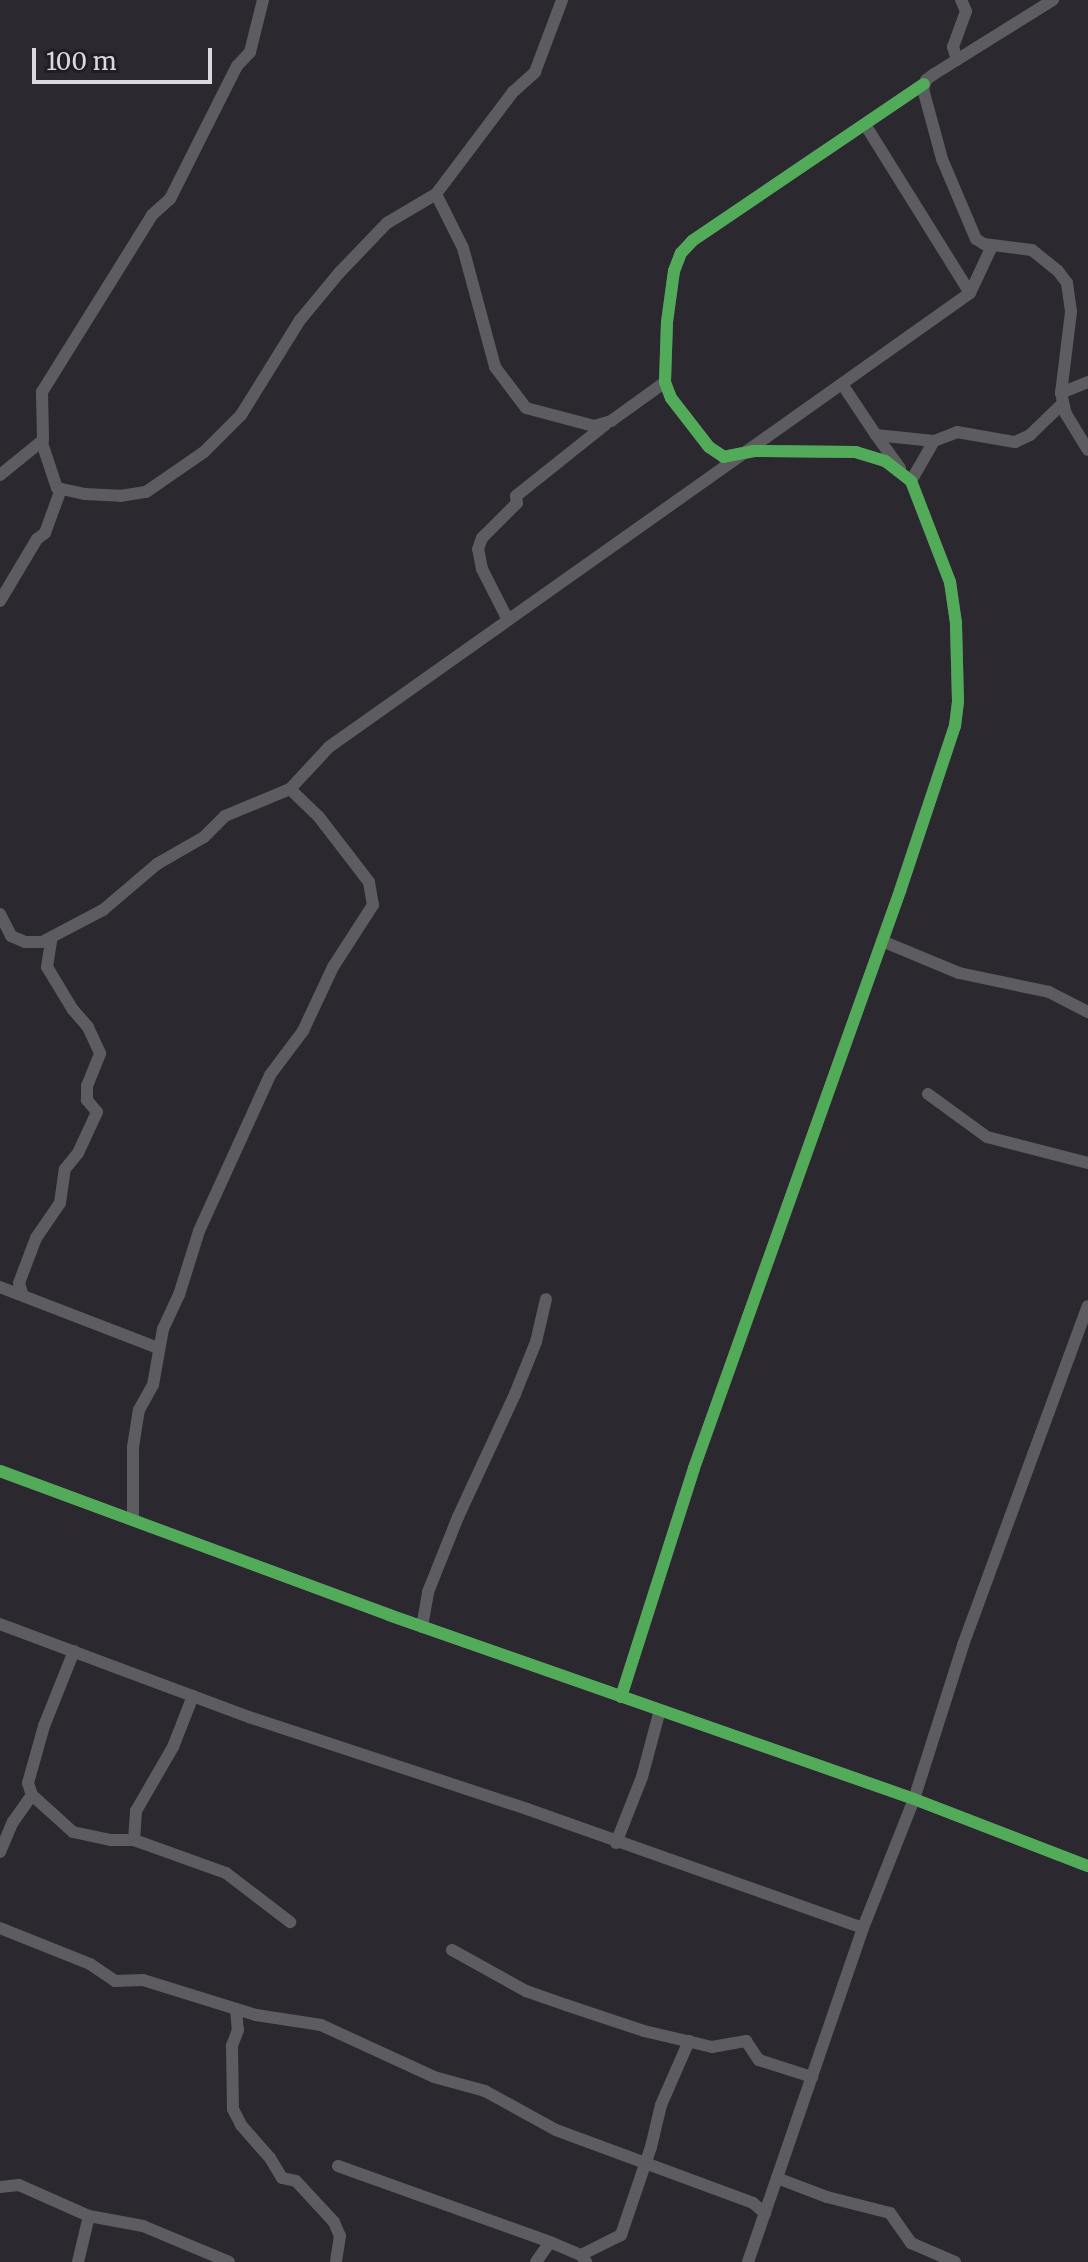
<!DOCTYPE html>
<style>
body{margin:0}
#map{position:relative;width:1088px;height:2262px;overflow:hidden;background:#2b292f;font-family:Merriweather,serif}
div>[style]{position:absolute}
.street>*{height:12px;margin:-6px;padding:0 6px;transform-origin:6px;border-radius:6px;background:#5d5c60}
.cycleway>*{height:12px;margin:-6px;padding:0 6px;transform-origin:6px;border-radius:6px;background:#51ab58}
span{translate:-50% -50%;white-space:nowrap;text-align:center;line-height:1.15;-webkit-text-stroke:8px #201d27;paint-order:stroke}
.scale{position:absolute;left:32px;top:48px;width:180px;height:36px;box-sizing:border-box;border:4px solid #dbd9df;border-top:0;padding-left:10px;font-size:24px;line-height:28px;white-space:nowrap;color:#dbd9df;-webkit-text-stroke:6px #201d27;paint-order:stroke}
</style>
<div id="map">
<div class="street">
<i style="left:1053px;top:0;width:140px;rotate:148.1deg"></i>
<i style="left:934px;top:74px;width:10px;rotate:143deg"></i>
<i style="left:926px;top:80px;width:9px;rotate:108deg"></i>
<i style="left:923px;top:89px;width:73px;rotate:74.8deg"></i>
<i style="left:942px;top:159px;width:87px;rotate:67deg"></i>
<i style="left:976px;top:239px;width:9px;rotate:32deg"></i>
<i style="left:984px;top:244px;width:48px;rotate:7.1deg"></i>
<i style="left:1032px;top:250px;width:33px;rotate:39deg"></i>
<i style="left:1058px;top:271px;width:15px;rotate:53deg"></i>
<i style="left:1067px;top:283px;width:29px;rotate:82deg"></i>
<i style="left:1071px;top:312px;width:82px;rotate:97deg"></i>
<i style="left:1061px;top:393px;width:22px;rotate:77deg"></i>
<i style="left:1066px;top:414px;width:42px;rotate:58.6deg"></i>
<i style="left:957px;top:60px;width:14px;rotate:-107deg"></i>
<i style="left:953px;top:47px;width:38px;rotate:-70deg"></i>
<i style="left:966px;top:11px;width:12px;rotate:-114deg"></i>
<i style="left:436px;top:194px;width:60px;rotate:63.4deg"></i>
<i style="left:463px;top:248px;width:123px;rotate:74.9deg"></i>
<i style="left:495px;top:367px;width:51px;rotate:52.9deg"></i>
<i style="left:526px;top:408px;width:70px;rotate:14.8deg"></i>
<i style="left:594px;top:426px;width:18px;rotate:-16deg"></i>
<i style="left:611px;top:421px;width:67px;rotate:-35.8deg"></i>
<i style="left:970px;top:293px;width:52px;rotate:-64.9deg"></i>
<i style="left:842px;top:384px;width:61px;rotate:56.3deg"></i>
<i style="left:876px;top:435px;width:58px;rotate:5.9deg"></i>
<i style="left:934px;top:441px;width:25px;rotate:-21deg"></i>
<i style="left:957px;top:432px;width:59px;rotate:9.8deg"></i>
<i style="left:1015px;top:442px;width:17px;rotate:-25deg"></i>
<i style="left:1030px;top:435px;width:45px;rotate:-44.1deg"></i>
<i style="left:1061px;top:393px;width:29px;rotate:-22deg"></i>
<i style="left:876px;top:435px;width:41px;rotate:54deg"></i>
<i style="left:42px;top:443px;width:47px;rotate:71.6deg"></i>
<i style="left:57px;top:488px;width:29px;rotate:12deg"></i>
<i style="left:85px;top:494px;width:35px;rotate:3deg"></i>
<i style="left:120px;top:496px;width:26px;rotate:-9deg"></i>
<i style="left:146px;top:492px;width:70px;rotate:-34.6deg"></i>
<i style="left:204px;top:452px;width:52px;rotate:-45deg"></i>
<i style="left:241px;top:415px;width:112px;rotate:-58.2deg"></i>
<i style="left:300px;top:320px;width:61px;rotate:-50.3deg"></i>
<i style="left:339px;top:273px;width:69px;rotate:-46.2deg"></i>
<i style="left:387px;top:223px;width:57px;rotate:-30.6deg"></i>
<i style="left:436px;top:194px;width:128px;rotate:-53deg"></i>
<i style="left:513px;top:92px;width:30px;rotate:-42deg"></i>
<i style="left:535px;top:72px;width:77px;rotate:-69.4deg"></i>
<i style="left:0;top:475px;width:55px;rotate:-39.1deg"></i>
<i style="left:43px;top:440px;width:48px;rotate:-91.2deg"></i>
<i style="left:42px;top:392px;width:208px;rotate:-58.1deg"></i>
<i style="left:152px;top:215px;width:24px;rotate:-42deg"></i>
<i style="left:170px;top:199px;width:149px;rotate:-63.3deg"></i>
<i style="left:237px;top:66px;width:19px;rotate:-47deg"></i>
<i style="left:250px;top:52px;width:54px;rotate:-76deg"></i>
<i style="left:911px;top:481px;width:46px;rotate:-60.1deg"></i>
<i style="left:0;top:601px;width:72px;rotate:-59.2deg"></i>
<i style="left:37px;top:539px;width:10px;rotate:-37deg"></i>
<i style="left:45px;top:533px;width:47px;rotate:-70deg"></i>
<i style="left:508px;top:620px;width:57px;rotate:-117deg"></i>
<i style="left:482px;top:569px;width:20px;rotate:-101deg"></i>
<i style="left:478px;top:549px;width:12px;rotate:-70deg"></i>
<i style="left:482px;top:538px;width:49px;rotate:-45deg"></i>
<i style="left:517px;top:503px;width:7px;rotate:-98deg"></i>
<i style="left:516px;top:496px;width:114px;rotate:-38.6deg"></i>
<i style="left:0;top:914px;width:25px;rotate:63deg"></i>
<i style="left:11px;top:936px;width:15px;rotate:23deg"></i>
<i style="left:25px;top:942px;width:17px"></i>
<i style="left:42px;top:942px;width:69px;rotate:-27.7deg"></i>
<i style="left:103px;top:910px;width:71px;rotate:-40.4deg"></i>
<i style="left:157px;top:864px;width:54px;rotate:-29.9deg"></i>
<i style="left:204px;top:837px;width:30px;rotate:-45deg"></i>
<i style="left:225px;top:816px;width:70px;rotate:-22.6deg"></i>
<i style="left:290px;top:789px;width:57px;rotate:-47.1deg"></i>
<i style="left:329px;top:747px;width:785px;rotate:-35.31deg"></i>
<i style="left:970px;top:293px;width:199px;rotate:-121.9deg"></i>
<i style="left:882px;top:941px;width:83px;rotate:22.6deg"></i>
<i style="left:959px;top:973px;width:92px;rotate:11.9deg"></i>
<i style="left:1049px;top:992px;width:44px;rotate:27.1deg"></i>
<i style="left:928px;top:1094px;width:73px;rotate:36.1deg"></i>
<i style="left:987px;top:1137px;width:104px;rotate:14.4deg"></i>
<i style="left:0;top:1287px;width:169px;rotate:21.1deg"></i>
<i style="left:22px;top:1293px;width:10px;rotate:-107deg"></i>
<i style="left:19px;top:1283px;width:48px;rotate:-69.3deg"></i>
<i style="left:36px;top:1238px;width:42px;rotate:-55.6deg"></i>
<i style="left:60px;top:1203px;width:34px;rotate:-82deg"></i>
<i style="left:65px;top:1169px;width:21px;rotate:-51deg"></i>
<i style="left:78px;top:1153px;width:45px;rotate:-65.1deg"></i>
<i style="left:97px;top:1112px;width:16px;rotate:-130deg"></i>
<i style="left:87px;top:1100px;width:14px;rotate:-90deg"></i>
<i style="left:87px;top:1086px;width:35px;rotate:-68deg"></i>
<i style="left:100px;top:1053px;width:29px;rotate:-115deg"></i>
<i style="left:88px;top:1027px;width:23px;rotate:-131deg"></i>
<i style="left:73px;top:1010px;width:50px;rotate:-121.2deg"></i>
<i style="left:47px;top:967px;width:30px;rotate:-81deg"></i>
<i style="left:0;top:1471px;width:415px;rotate:20.3deg"></i>
<i style="left:389px;top:1615px;width:556px;rotate:19.31deg"></i>
<i style="left:914px;top:1799px;width:186px;rotate:21.1deg"></i>
<i style="left:133px;top:1520px;width:73px;rotate:-90deg"></i>
<i style="left:133px;top:1447px;width:37px;rotate:-81deg"></i>
<i style="left:139px;top:1410px;width:29px;rotate:-61deg"></i>
<i style="left:153px;top:1385px;width:57px;rotate:-79.9deg"></i>
<i style="left:163px;top:1329px;width:38px;rotate:-65deg"></i>
<i style="left:179px;top:1295px;width:67px;rotate:-72.6deg"></i>
<i style="left:199px;top:1231px;width:171px;rotate:-65.5deg"></i>
<i style="left:270px;top:1075px;width:55px;rotate:-53.1deg"></i>
<i style="left:303px;top:1031px;width:71px;rotate:-64.9deg"></i>
<i style="left:333px;top:967px;width:74px;rotate:-57.2deg"></i>
<i style="left:373px;top:905px;width:23px;rotate:-100deg"></i>
<i style="left:369px;top:882px;width:82px;rotate:-127.6deg"></i>
<i style="left:319px;top:817px;width:40px;rotate:-136deg"></i>
<i style="left:0;top:1624px;width:266px;rotate:20.5deg"></i>
<i style="left:249px;top:1717px;width:293px;rotate:18.3deg"></i>
<i style="left:527px;top:1809px;width:356px;rotate:19.5deg"></i>
<i style="left:422px;top:1627px;width:36px;rotate:-80deg"></i>
<i style="left:428px;top:1592px;width:81px;rotate:-68.2deg"></i>
<i style="left:458px;top:1517px;width:136px;rotate:-65.1deg"></i>
<i style="left:515px;top:1394px;width:56px;rotate:-68deg"></i>
<i style="left:536px;top:1342px;width:44px;rotate:-76.9deg"></i>
<i style="left:74px;top:1651px;width:81px;rotate:111.8deg"></i>
<i style="left:44px;top:1726px;width:59px;rotate:105.7deg"></i>
<i style="left:28px;top:1783px;width:13px;rotate:72deg"></i>
<i style="left:32px;top:1795px;width:55px;rotate:42.1deg"></i>
<i style="left:73px;top:1832px;width:39px;rotate:12deg"></i>
<i style="left:111px;top:1840px;width:23px"></i>
<i style="left:134px;top:1840px;width:98px;rotate:19.7deg"></i>
<i style="left:226px;top:1873px;width:81px;rotate:37.4deg"></i>
<i style="left:621px;top:1697px;width:240px;rotate:-72.3deg"></i>
<i style="left:694px;top:1468px;width:613px;rotate:-70.35deg"></i>
<i style="left:900px;top:891px;width:174px;rotate:-71.6deg"></i>
<i style="left:955px;top:726px;width:25px;rotate:-83deg"></i>
<i style="left:958px;top:701px;width:78px;rotate:-91.5deg"></i>
<i style="left:956px;top:623px;width:41px;rotate:-98.3deg"></i>
<i style="left:950px;top:582px;width:108px;rotate:-111.1deg"></i>
<i style="left:911px;top:481px;width:33px;rotate:-142deg"></i>
<i style="left:885px;top:461px;width:30px;rotate:-163deg"></i>
<i style="left:856px;top:452px;width:102px;rotate:-179.4deg"></i>
<i style="left:754px;top:451px;width:31px;rotate:169deg"></i>
<i style="left:724px;top:457px;width:18px;rotate:-146deg"></i>
<i style="left:709px;top:447px;width:62px;rotate:-127.8deg"></i>
<i style="left:671px;top:398px;width:17px;rotate:-111deg"></i>
<i style="left:665px;top:382px;width:60px;rotate:-88.1deg"></i>
<i style="left:667px;top:322px;width:51px;rotate:-82.2deg"></i>
<i style="left:674px;top:271px;width:19px;rotate:-69deg"></i>
<i style="left:681px;top:253px;width:16px;rotate:-47deg"></i>
<i style="left:692px;top:241px;width:280px;rotate:-34.1deg"></i>
<i style="left:134px;top:1840px;width:29px;rotate:-86deg"></i>
<i style="left:136px;top:1811px;width:74px;rotate:-60deg"></i>
<i style="left:173px;top:1747px;width:55px;rotate:-68.6deg"></i>
<i style="left:616px;top:1843px;width:71px;rotate:-68.5deg"></i>
<i style="left:642px;top:1777px;width:69px;rotate:-75deg"></i>
<i style="left:0;top:1852px;width:33px;rotate:-67deg"></i>
<i style="left:13px;top:1822px;width:33px;rotate:-55deg"></i>
<i style="left:0;top:1928px;width:97px;rotate:21.8deg"></i>
<i style="left:90px;top:1964px;width:30px;rotate:34deg"></i>
<i style="left:115px;top:1981px;width:28px;rotate:-2deg"></i>
<i style="left:143px;top:1980px;width:118px;rotate:17.2deg"></i>
<i style="left:256px;top:2015px;width:66px;rotate:8.7deg"></i>
<i style="left:321px;top:2025px;width:124px;rotate:24.7deg"></i>
<i style="left:434px;top:2077px;width:53px;rotate:15.4deg"></i>
<i style="left:485px;top:2091px;width:81px;rotate:28.8deg"></i>
<i style="left:556px;top:2130px;width:210px;rotate:20.3deg"></i>
<i style="left:753px;top:2203px;width:16px;rotate:40deg"></i>
<i style="left:452px;top:1950px;width:85px;rotate:29deg"></i>
<i style="left:526px;top:1991px;width:42px;rotate:19.3deg"></i>
<i style="left:566px;top:2005px;width:82px;rotate:18.4deg"></i>
<i style="left:644px;top:2031px;width:70px;rotate:13.2deg"></i>
<i style="left:712px;top:2047px;width:35px;rotate:-10deg"></i>
<i style="left:746px;top:2041px;width:23px;rotate:56deg"></i>
<i style="left:759px;top:2060px;width:56px;rotate:17.8deg"></i>
<i style="left:236px;top:2009px;width:21px;rotate:85deg"></i>
<i style="left:238px;top:2030px;width:17px;rotate:111deg"></i>
<i style="left:232px;top:2046px;width:63px;rotate:89.1deg"></i>
<i style="left:233px;top:2109px;width:18px;rotate:63deg"></i>
<i style="left:241px;top:2125px;width:44px;rotate:48.7deg"></i>
<i style="left:270px;top:2158px;width:23px;rotate:59deg"></i>
<i style="left:282px;top:2178px;width:14px;rotate:12deg"></i>
<i style="left:296px;top:2181px;width:56px;rotate:47.2deg"></i>
<i style="left:334px;top:2222px;width:15px;rotate:67deg"></i>
<i style="left:340px;top:2236px;width:26px;rotate:99deg"></i>
<i style="left:338px;top:2166px;width:225px;rotate:19.7deg"></i>
<i style="left:550px;top:2242px;width:34px;rotate:23deg"></i>
<i style="left:581px;top:2255px;width:9px;rotate:54deg"></i>
<i style="left:777px;top:2178px;width:53px;rotate:20.8deg"></i>
<i style="left:827px;top:2197px;width:65px;rotate:14.3deg"></i>
<i style="left:890px;top:2213px;width:37px;rotate:55deg"></i>
<i style="left:911px;top:2243px;width:48px;rotate:23.4deg"></i>
<i style="left:0;top:2187px;width:19px;rotate:-6deg"></i>
<i style="left:19px;top:2185px;width:77px;rotate:23.9deg"></i>
<i style="left:581px;top:2255px;width:45px;rotate:-26.6deg"></i>
<i style="left:621px;top:2235px;width:93px;rotate:-71.2deg"></i>
<i style="left:651px;top:2147px;width:43px;rotate:-76.6deg"></i>
<i style="left:661px;top:2105px;width:70px;rotate:-66.4deg"></i>
<i style="left:78px;top:2262px;width:47px;rotate:-76.6deg"></i>
<i style="left:89px;top:2216px;width:55px;rotate:10.5deg"></i>
<i style="left:143px;top:2226px;width:93px;rotate:22.7deg"></i>
<i style="left:536px;top:2262px;width:24px;rotate:-55deg"></i>
<i style="left:748px;top:2262px;width:353px;rotate:-71deg"></i>
<i style="left:863px;top:1928px;width:139px;rotate:-68.4deg"></i>
<i style="left:914px;top:1799px;width:162px;rotate:-72.3deg"></i>
<i style="left:963px;top:1645px;width:361px;rotate:-69.8deg"></i>
</div>
<div class="cycleway">
<i style="left:0;top:1471px;width:415px;rotate:20.3deg"></i>
<i style="left:389px;top:1615px;width:556px;rotate:19.31deg"></i>
<i style="left:914px;top:1799px;width:186px;rotate:21.1deg"></i>
<i style="left:621px;top:1697px;width:240px;rotate:-72.3deg"></i>
<i style="left:694px;top:1468px;width:613px;rotate:-70.35deg"></i>
<i style="left:900px;top:891px;width:174px;rotate:-71.6deg"></i>
<i style="left:955px;top:726px;width:25px;rotate:-83deg"></i>
<i style="left:958px;top:701px;width:78px;rotate:-91.5deg"></i>
<i style="left:956px;top:623px;width:41px;rotate:-98.3deg"></i>
<i style="left:950px;top:582px;width:108px;rotate:-111.1deg"></i>
<i style="left:911px;top:481px;width:33px;rotate:-142deg"></i>
<i style="left:885px;top:461px;width:30px;rotate:-163deg"></i>
<i style="left:856px;top:452px;width:102px;rotate:-179.4deg"></i>
<i style="left:754px;top:451px;width:31px;rotate:169deg"></i>
<i style="left:724px;top:457px;width:18px;rotate:-146deg"></i>
<i style="left:709px;top:447px;width:62px;rotate:-127.8deg"></i>
<i style="left:671px;top:398px;width:17px;rotate:-111deg"></i>
<i style="left:665px;top:382px;width:60px;rotate:-88.1deg"></i>
<i style="left:667px;top:322px;width:51px;rotate:-82.2deg"></i>
<i style="left:674px;top:271px;width:19px;rotate:-69deg"></i>
<i style="left:681px;top:253px;width:16px;rotate:-47deg"></i>
<i style="left:692px;top:241px;width:280px;rotate:-34.1deg"></i>
</div>
<div class="scale">100 m</div>
</div>
